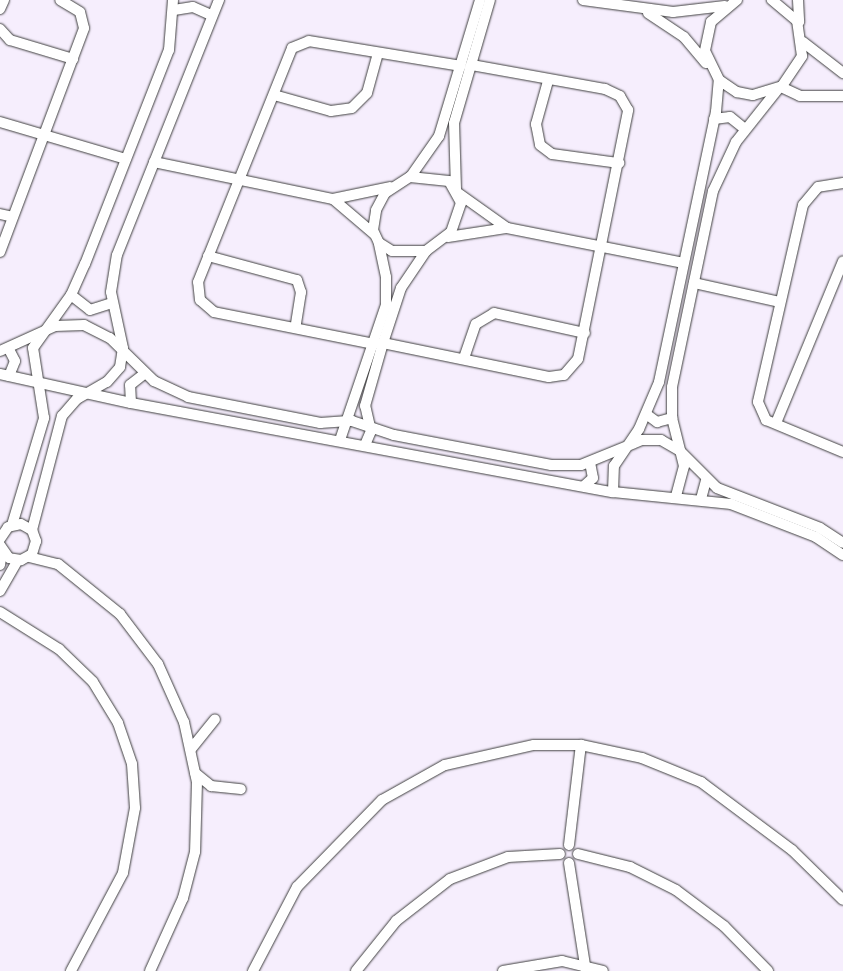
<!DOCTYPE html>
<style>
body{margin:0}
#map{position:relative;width:843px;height:971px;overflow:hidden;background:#f6eefd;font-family:Spectral,serif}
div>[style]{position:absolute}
.roads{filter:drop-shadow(0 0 1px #3f3f3f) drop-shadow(0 0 1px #3f3f3f)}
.minor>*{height:10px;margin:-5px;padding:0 5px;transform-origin:5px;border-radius:5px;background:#fff}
span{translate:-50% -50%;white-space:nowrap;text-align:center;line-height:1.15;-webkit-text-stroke:5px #fff;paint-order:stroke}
</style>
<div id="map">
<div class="roads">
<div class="minor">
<i style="left:583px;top:0;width:91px;rotate:7.6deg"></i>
<i style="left:673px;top:12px;width:52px;rotate:-6.6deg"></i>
<i style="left:737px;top:0;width:34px;rotate:140deg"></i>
<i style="left:711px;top:22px;width:30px;rotate:102deg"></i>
<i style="left:705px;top:51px;width:32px;rotate:64deg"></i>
<i style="left:719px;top:80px;width:22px;rotate:34deg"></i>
<i style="left:737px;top:92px;width:16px;rotate:11deg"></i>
<i style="left:753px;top:95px;width:30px;rotate:-17deg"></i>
<i style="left:782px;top:86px;width:36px;rotate:-56deg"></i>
<i style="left:802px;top:56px;width:35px;rotate:-98deg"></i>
<i style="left:797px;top:21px;width:33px;rotate:-140deg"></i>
<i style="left:798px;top:0;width:22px;rotate:87deg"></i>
<i style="left:0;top:9px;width:10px;rotate:-66deg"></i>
<i style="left:174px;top:10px;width:19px;rotate:-9deg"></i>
<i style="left:193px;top:7px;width:20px;rotate:24deg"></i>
<i style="left:648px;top:13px;width:43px;rotate:33.7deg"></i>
<i style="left:684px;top:37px;width:34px;rotate:50deg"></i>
<i style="left:0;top:29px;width:15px;rotate:48deg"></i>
<i style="left:10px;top:40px;width:66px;rotate:16.8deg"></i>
<i style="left:803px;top:42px;width:51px;rotate:37.8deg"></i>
<i style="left:548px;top:81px;width:45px;rotate:105.6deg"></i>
<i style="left:536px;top:124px;width:21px;rotate:79deg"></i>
<i style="left:540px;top:145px;width:15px;rotate:37deg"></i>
<i style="left:552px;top:154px;width:68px;rotate:7.7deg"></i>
<i style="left:781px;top:87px;width:21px;rotate:25deg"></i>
<i style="left:800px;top:96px;width:43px"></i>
<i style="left:274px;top:95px;width:59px;rotate:15.7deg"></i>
<i style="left:331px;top:111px;width:21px;rotate:-8deg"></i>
<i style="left:352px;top:108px;width:21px;rotate:-45deg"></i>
<i style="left:367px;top:93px;width:41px;rotate:-74.6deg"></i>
<i style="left:714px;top:119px;width:16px;rotate:-7deg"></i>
<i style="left:730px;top:117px;width:19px;rotate:39deg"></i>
<i style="left:0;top:122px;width:131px;rotate:16.4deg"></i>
<i style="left:154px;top:162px;width:183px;rotate:11.7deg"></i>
<i style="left:333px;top:199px;width:58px;rotate:-11.9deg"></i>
<i style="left:411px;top:176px;width:49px;rotate:-55deg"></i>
<i style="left:439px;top:136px;width:142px;rotate:-73.2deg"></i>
<i style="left:410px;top:177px;width:39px;rotate:6deg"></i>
<i style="left:449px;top:181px;width:25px;rotate:61deg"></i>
<i style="left:461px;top:203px;width:31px;rotate:109deg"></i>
<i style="left:451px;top:232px;width:31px;rotate:143deg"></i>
<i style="left:426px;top:251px;width:34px;rotate:180deg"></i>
<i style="left:392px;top:251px;width:15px;rotate:-148deg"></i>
<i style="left:379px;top:243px;width:14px;rotate:-115deg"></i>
<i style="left:373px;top:230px;width:20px;rotate:-81deg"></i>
<i style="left:376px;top:210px;width:19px;rotate:-62deg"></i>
<i style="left:385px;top:193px;width:30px;rotate:-33deg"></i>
<i style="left:843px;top:183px;width:25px;rotate:171deg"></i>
<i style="left:818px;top:187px;width:23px;rotate:130deg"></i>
<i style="left:803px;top:205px;width:202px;rotate:102.9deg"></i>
<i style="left:758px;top:402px;width:20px;rotate:66deg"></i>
<i style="left:766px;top:420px;width:83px;rotate:22.6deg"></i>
<i style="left:456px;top:189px;width:66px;rotate:-91.7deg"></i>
<i style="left:454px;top:123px;width:128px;rotate:-73.7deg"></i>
<i style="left:458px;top:193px;width:60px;rotate:35.5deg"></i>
<i style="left:333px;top:199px;width:54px;rotate:40.5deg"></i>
<i style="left:0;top:214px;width:13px;rotate:13deg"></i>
<i style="left:448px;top:237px;width:60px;rotate:-8.7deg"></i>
<i style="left:507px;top:228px;width:179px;rotate:11.2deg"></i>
<i style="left:0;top:252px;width:239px;rotate:-69.4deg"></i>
<i style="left:84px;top:28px;width:16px;rotate:-104deg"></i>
<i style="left:80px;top:12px;width:23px;rotate:-149deg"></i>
<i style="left:208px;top:256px;width:92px;rotate:15.1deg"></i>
<i style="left:297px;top:280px;width:13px;rotate:72deg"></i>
<i style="left:301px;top:292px;width:36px;rotate:99deg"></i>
<i style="left:694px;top:283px;width:88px;rotate:12.5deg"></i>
<i style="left:71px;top:295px;width:24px;rotate:38deg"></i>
<i style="left:90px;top:310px;width:23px;rotate:-18deg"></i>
<i style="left:383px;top:343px;width:169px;rotate:11.6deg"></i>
<i style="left:549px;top:377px;width:15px;rotate:-8deg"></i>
<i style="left:564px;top:375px;width:21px;rotate:-49deg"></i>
<i style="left:578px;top:359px;width:254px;rotate:-78.6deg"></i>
<i style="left:628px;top:110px;width:16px;rotate:-120deg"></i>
<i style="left:620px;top:96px;width:17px;rotate:-155deg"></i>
<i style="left:605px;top:89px;width:136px;rotate:-169.8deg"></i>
<i style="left:374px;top:344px;width:163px;rotate:-168.7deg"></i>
<i style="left:214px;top:312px;width:18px;rotate:-139deg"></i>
<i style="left:200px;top:300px;width:18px;rotate:-96deg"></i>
<i style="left:198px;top:282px;width:252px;rotate:-68.1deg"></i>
<i style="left:292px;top:48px;width:18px;rotate:-22deg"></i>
<i style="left:309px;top:41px;width:154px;rotate:9.3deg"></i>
<i style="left:0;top:351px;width:60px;rotate:-24.4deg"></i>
<i style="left:55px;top:326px;width:29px;rotate:-2deg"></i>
<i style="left:84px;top:325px;width:29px;rotate:27deg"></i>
<i style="left:110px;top:338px;width:62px;rotate:44.3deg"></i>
<i style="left:154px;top:381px;width:38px;rotate:25deg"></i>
<i style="left:188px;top:397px;width:135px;rotate:11.1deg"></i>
<i style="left:320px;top:423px;width:32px;rotate:-4deg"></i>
<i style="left:352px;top:421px;width:44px;rotate:18.4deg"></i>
<i style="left:394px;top:435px;width:160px;rotate:10.8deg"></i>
<i style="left:551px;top:465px;width:30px"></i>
<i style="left:581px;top:465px;width:66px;rotate:-22.3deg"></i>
<i style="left:642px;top:440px;width:19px"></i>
<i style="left:661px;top:440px;width:22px;rotate:30deg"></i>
<i style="left:680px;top:451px;width:52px;rotate:45deg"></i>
<i style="left:717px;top:488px;width:110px;rotate:21.2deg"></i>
<i style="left:820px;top:528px;width:27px;rotate:33deg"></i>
<i style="left:464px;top:358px;width:36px;rotate:-71deg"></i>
<i style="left:476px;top:324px;width:21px;rotate:-31deg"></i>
<i style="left:494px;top:313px;width:93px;rotate:12.4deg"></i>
<i style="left:0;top:374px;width:134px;rotate:12.5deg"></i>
<i style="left:131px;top:403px;width:490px;rotate:10.5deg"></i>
<i style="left:613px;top:492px;width:119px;rotate:5.8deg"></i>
<i style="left:731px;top:504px;width:91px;rotate:21.2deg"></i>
<i style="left:816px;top:537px;width:32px;rotate:34deg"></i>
<i style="left:9px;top:376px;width:16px;rotate:-68deg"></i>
<i style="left:15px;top:361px;width:13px;rotate:-117deg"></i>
<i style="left:131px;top:403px;width:18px;rotate:-93deg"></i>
<i style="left:130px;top:385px;width:18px;rotate:-38deg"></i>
<i style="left:646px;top:414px;width:14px;rotate:36deg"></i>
<i style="left:657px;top:422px;width:16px;rotate:-15deg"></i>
<i style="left:776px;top:423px;width:175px;rotate:-67.5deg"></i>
<i style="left:340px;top:440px;width:143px;rotate:-71.2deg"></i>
<i style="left:386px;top:305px;width:28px;rotate:-90deg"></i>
<i style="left:386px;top:277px;width:35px;rotate:-102deg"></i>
<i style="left:365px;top:445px;width:15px;rotate:-67deg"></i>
<i style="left:371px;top:431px;width:26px;rotate:-103deg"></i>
<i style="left:365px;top:406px;width:66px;rotate:-74.1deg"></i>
<i style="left:383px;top:343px;width:58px;rotate:-71.9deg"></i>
<i style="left:401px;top:288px;width:45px;rotate:-56deg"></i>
<i style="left:584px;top:486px;width:12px;rotate:-42deg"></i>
<i style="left:593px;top:478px;width:16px;rotate:-101deg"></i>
<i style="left:613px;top:492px;width:26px;rotate:-88deg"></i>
<i style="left:614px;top:466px;width:45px;rotate:-56deg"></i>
<i style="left:639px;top:429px;width:51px;rotate:-66.9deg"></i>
<i style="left:659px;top:382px;width:276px;rotate:-78.1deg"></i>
<i style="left:716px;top:112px;width:32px;rotate:-85deg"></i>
<i style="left:676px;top:496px;width:31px;rotate:-75deg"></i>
<i style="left:684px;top:466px;width:49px;rotate:-104deg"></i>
<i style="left:672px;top:418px;width:31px;rotate:-90deg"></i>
<i style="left:672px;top:387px;width:200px;rotate:-78.2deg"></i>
<i style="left:713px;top:191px;width:54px;rotate:-64.9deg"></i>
<i style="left:736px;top:142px;width:68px;rotate:-51.6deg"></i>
<i style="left:701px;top:499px;width:20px;rotate:-75deg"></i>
<i style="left:12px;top:525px;width:112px;rotate:-73.3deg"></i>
<i style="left:44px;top:418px;width:71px;rotate:-98.9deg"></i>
<i style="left:33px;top:348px;width:65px;rotate:-54.4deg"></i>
<i style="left:71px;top:295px;width:34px;rotate:-66deg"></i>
<i style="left:85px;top:264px;width:230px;rotate:-68.6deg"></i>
<i style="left:169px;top:50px;width:50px;rotate:-85.4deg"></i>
<i style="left:32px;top:530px;width:118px;rotate:-75.3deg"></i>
<i style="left:62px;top:416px;width:23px;rotate:-49deg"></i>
<i style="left:77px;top:399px;width:34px;rotate:-30deg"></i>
<i style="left:107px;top:382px;width:20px;rotate:-49deg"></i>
<i style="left:120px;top:367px;width:19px;rotate:-81deg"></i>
<i style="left:123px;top:348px;width:57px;rotate:-102.1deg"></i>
<i style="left:111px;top:292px;width:37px;rotate:-81deg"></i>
<i style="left:117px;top:255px;width:275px;rotate:-68.2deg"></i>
<i style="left:0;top:539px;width:14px;rotate:-56deg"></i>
<i style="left:8px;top:527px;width:13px;rotate:-13deg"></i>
<i style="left:21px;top:524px;width:13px;rotate:29deg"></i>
<i style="left:32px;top:530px;width:12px;rotate:70deg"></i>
<i style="left:36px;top:541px;width:14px;rotate:107deg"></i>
<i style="left:32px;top:554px;width:13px;rotate:151deg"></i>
<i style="left:21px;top:560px;width:12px;rotate:-171deg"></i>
<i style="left:9px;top:558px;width:16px;rotate:-125deg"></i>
<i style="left:29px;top:557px;width:30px;rotate:14deg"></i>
<i style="left:58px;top:564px;width:80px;rotate:38.9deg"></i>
<i style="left:120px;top:614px;width:63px;rotate:52.8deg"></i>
<i style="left:158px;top:664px;width:64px;rotate:65.9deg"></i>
<i style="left:184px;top:722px;width:61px;rotate:77.8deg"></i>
<i style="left:197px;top:782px;width:70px;rotate:91.6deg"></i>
<i style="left:195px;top:852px;width:48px;rotate:104.6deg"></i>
<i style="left:183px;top:898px;width:80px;rotate:114.3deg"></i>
<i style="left:0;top:565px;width:13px;rotate:-81deg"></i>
<i style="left:0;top:591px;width:34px;rotate:-60deg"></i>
<i style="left:0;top:612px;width:70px;rotate:32.1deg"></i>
<i style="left:59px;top:649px;width:47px;rotate:44.1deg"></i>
<i style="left:93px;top:682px;width:48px;rotate:58.6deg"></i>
<i style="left:118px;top:723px;width:43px;rotate:71.1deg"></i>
<i style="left:132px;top:764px;width:44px;rotate:86.1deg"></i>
<i style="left:135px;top:808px;width:66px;rotate:100.5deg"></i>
<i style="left:123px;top:873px;width:111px;rotate:118deg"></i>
<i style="left:191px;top:749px;width:38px;rotate:-51deg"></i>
<i style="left:195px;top:773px;width:21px;rotate:39deg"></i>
<i style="left:211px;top:786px;width:30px;rotate:6deg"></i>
<i style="left:569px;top:845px;width:101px;rotate:-83.2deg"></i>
<i style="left:578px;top:854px;width:54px;rotate:14deg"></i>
<i style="left:630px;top:867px;width:51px;rotate:26.6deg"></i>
<i style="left:676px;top:890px;width:60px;rotate:36.9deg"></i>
<i style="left:724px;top:926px;width:63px;rotate:45.6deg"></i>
<i style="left:569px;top:863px;width:109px;rotate:81.1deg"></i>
<i style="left:253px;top:971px;width:95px;rotate:-62.4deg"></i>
<i style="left:297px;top:887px;width:122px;rotate:-45.7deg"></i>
<i style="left:382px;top:800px;width:72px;rotate:-29.1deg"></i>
<i style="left:445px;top:765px;width:91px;rotate:-12.7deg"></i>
<i style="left:534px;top:745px;width:47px"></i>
<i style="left:581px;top:745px;width:62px;rotate:12deg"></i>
<i style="left:642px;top:758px;width:64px;rotate:22.1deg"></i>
<i style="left:701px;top:782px;width:114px;rotate:36.8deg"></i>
<i style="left:792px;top:850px;width:71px;rotate:44.4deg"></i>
<i style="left:356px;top:971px;width:64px;rotate:-51.3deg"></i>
<i style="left:396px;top:921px;width:68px;rotate:-37.9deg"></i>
<i style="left:450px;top:879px;width:62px;rotate:-20.8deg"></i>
<i style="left:508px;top:857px;width:52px;rotate:-3.3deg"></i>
<i style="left:503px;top:971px;width:60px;rotate:-9.6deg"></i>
<i style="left:562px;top:961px;width:42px;rotate:13.7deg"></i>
</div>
</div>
</div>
